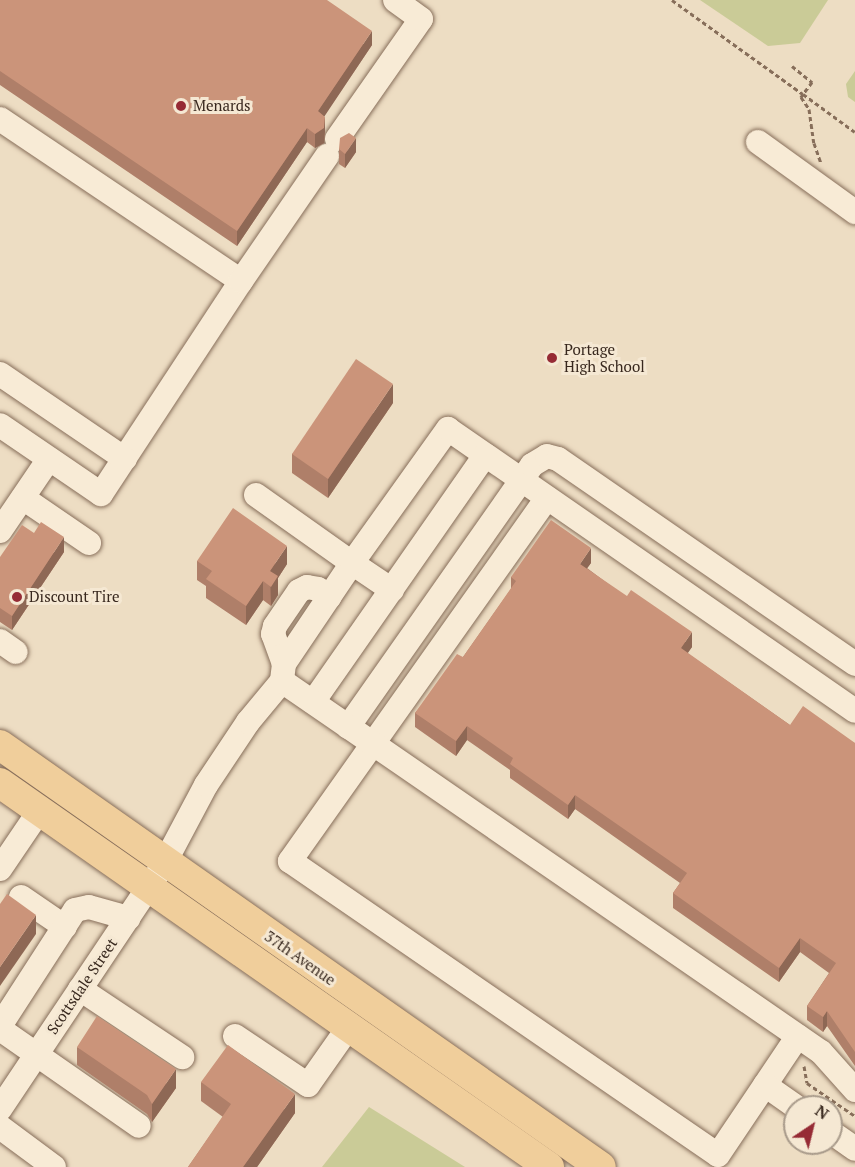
<!DOCTYPE html>
<style>
body{margin:0}
#map{position:relative;width:855px;height:1167px;overflow:hidden;background:#edddc3;font-family:"PT Serif",serif}
div>[style]{position:absolute}
.green>*{inset:0;background:#cacb97}
.path>*{height:3px;margin-top:-1.5px;transform-origin:0;background:repeating-linear-gradient(90deg,#876e5a 0 4.5px,transparent 0 7.5px)}
.roads{filter:drop-shadow(0 0 2px #876e5a) drop-shadow(0 0 2px #876e5a)}
.minor>*{height:24px;margin:-12px;padding:0 12px;transform-origin:12px;border-radius:12px;background:#f8ebd6}
.major>*{height:30px;margin:-15px;padding:0 15px;transform-origin:15px;border-radius:15px;background:#f0ce9b}
.wall>*{inset:0;background:#af7f69}
.shaded-wall>*{inset:0;background:#8e6855}
.building>*{inset:0;background:#cb947a}
.dots>*{width:16px;height:16px;translate:-50% -50%;box-sizing:border-box;border:3px solid #f5e8d3;border-radius:50%}
span{translate:-50% -50%;white-space:nowrap;text-align:center;line-height:1.15;-webkit-text-stroke:6px #f5e8d3;paint-order:stroke}
.poi-label{font-size:15px;color:#38281e}
.left{translate:0 -50%;text-align:left}
.street-label{font-size:15px;color:#38281e}
.north{position:absolute;left:783px;top:1095px;width:60px;height:60px;box-sizing:border-box;background:#f5e8d3;border:2px solid #a99b8b;border-radius:50%;rotate:35deg;font-size:16px;font-weight:700;line-height:24px;text-align:center;color:#38281e}
.north::after{content:'';display:block;margin:auto;width:21px;height:27px;background:#962b35;clip-path:polygon(50% 0,100% 100%,50% 72%,0 100%)}
</style>
<div id="map">
<div class="green">
<i style="clip-path:polygon(700px 0,828px 0,800px 43px,768px 46px)"></i>
<i style="clip-path:polygon(855px 71px,855px 102px,848px 97px,846px 84px)"></i>
<i style="clip-path:polygon(369px 1107px,465px 1167px,322px 1167px)"></i>
</div>
<div class="path">
<i style="left:672px;top:0;width:161px;rotate:35.7deg"></i>
<i style="left:803px;top:94px;width:4px;rotate:124deg"></i>
<i style="left:801px;top:97px;width:14px;rotate:56deg"></i>
<i style="left:809px;top:109px;width:34px;rotate:82deg"></i>
<i style="left:814px;top:143px;width:21px;rotate:71deg"></i>
<i style="left:792px;top:66px;width:26px;rotate:39deg"></i>
<i style="left:812px;top:82px;width:15px;rotate:127deg"></i>
<i style="left:803px;top:94px;width:64px;rotate:36.2deg"></i>
<i style="left:804px;top:1066px;width:17px;rotate:80deg"></i>
<i style="left:807px;top:1083px;width:58px;rotate:34.5deg"></i>
</div>
<div class="roads">
<div class="minor">
<i style="left:0;top:119px;width:290px;rotate:33.9deg"></i>
<i style="left:241px;top:281px;width:255px;rotate:123.3deg"></i>
<i style="left:101px;top:494px;width:122px;rotate:-145.7deg"></i>
<i style="left:337px;top:139px;width:146px;rotate:-55deg"></i>
<i style="left:421px;top:19px;width:32px;rotate:-144deg"></i>
<i style="left:758px;top:142px;width:120px;rotate:35.8deg"></i>
<i style="left:241px;top:281px;width:152px;rotate:-55.5deg"></i>
<i style="left:0;top:374px;width:151px;rotate:34.2deg"></i>
<i style="left:256px;top:495px;width:118px;rotate:35.3deg"></i>
<i style="left:352px;top:563px;width:122px;rotate:124deg"></i>
<i style="left:284px;top:664px;width:17px;rotate:97deg"></i>
<i style="left:23px;top:498px;width:80px;rotate:34.3deg"></i>
<i style="left:547px;top:498px;width:445px;rotate:125.3deg"></i>
<i style="left:290px;top:861px;width:519px;rotate:34.49deg"></i>
<i style="left:718px;top:1155px;width:143px;rotate:-56.1deg"></i>
<i style="left:0;top:531px;width:87px;rotate:-55.8deg"></i>
<i style="left:392px;top:590px;width:48px;rotate:-146deg"></i>
<i style="left:352px;top:563px;width:165px;rotate:-54.4deg"></i>
<i style="left:448px;top:429px;width:495px;rotate:34.7deg"></i>
<i style="left:0;top:641px;width:19px;rotate:35deg"></i>
<i style="left:284px;top:664px;width:32px;rotate:-110deg"></i>
<i style="left:273px;top:634px;width:8px;rotate:-76deg"></i>
<i style="left:275px;top:626px;width:42px;rotate:-55.6deg"></i>
<i style="left:299px;top:591px;width:9px;rotate:-27deg"></i>
<i style="left:307px;top:587px;width:11px;rotate:10deg"></i>
<i style="left:318px;top:589px;width:14px;rotate:36deg"></i>
<i style="left:313px;top:702px;width:301px;rotate:-55.1deg"></i>
<i style="left:348px;top:727px;width:320px;rotate:-54.9deg"></i>
<i style="left:532px;top:465px;width:17px;rotate:-31deg"></i>
<i style="left:547px;top:456px;width:11px;rotate:15deg"></i>
<i style="left:558px;top:459px;width:361px;rotate:34.6deg"></i>
<i style="left:0;top:869px;width:71px;rotate:-55.9deg"></i>
<i style="left:21px;top:897px;width:53px;rotate:34.3deg"></i>
<i style="left:80px;top:989px;width:123px;rotate:33.7deg"></i>
<i style="left:0;top:1026px;width:138px;rotate:-57.1deg"></i>
<i style="left:75px;top:910px;width:14px;rotate:-12deg"></i>
<i style="left:89px;top:907px;width:41px;rotate:15.8deg"></i>
<i style="left:0;top:1029px;width:169px;rotate:34.9deg"></i>
<i style="left:235px;top:1036px;width:88px;rotate:33.9deg"></i>
<i style="left:308px;top:1085px;width:70px;rotate:-54.9deg"></i>
<i style="left:765px;top:1085px;width:38px;rotate:35deg"></i>
<i style="left:0;top:1109px;width:295px;rotate:-56.2deg"></i>
<i style="left:164px;top:864px;width:89px;rotate:-62deg"></i>
<i style="left:206px;top:785px;width:76px;rotate:-56.3deg"></i>
<i style="left:248px;top:722px;width:53px;rotate:-50.3deg"></i>
<i style="left:282px;top:681px;width:654px;rotate:34.54deg"></i>
<i style="left:821px;top:1052px;width:51px;rotate:48.2deg"></i>
<i style="left:0;top:1127px;width:67px;rotate:36.5deg"></i>
<i style="left:831px;top:1132px;width:29px;rotate:35deg"></i>
</div>
<div class="major">
<i style="left:0;top:745px;width:734px;rotate:35.08deg"></i>
<i style="left:0;top:783px;width:670px;rotate:34.97deg"></i>
</div>
</div>
<div class="wall">
<i style="clip-path:polygon(0 0,372px 45px,324px 116px,325px 131px,324px 143px,315px 148px,307px 142px,237px 246px,0 85px)"></i>
<i style="clip-path:polygon(339px 149px,356px 152px,345px 168px,339px 164px)"></i>
<i style="clip-path:polygon(393px 403px,328px 498px,292px 473px,292px 454px)"></i>
<i style="clip-path:polygon(64px 552px,12px 630px,0 622px,0 557px)"></i>
<i style="clip-path:polygon(197px 561px,287px 564px,278px 578px,278px 595px,271px 606px,263px 600px,246px 625px,206px 598px,206px 586px,197px 580px)"></i>
<i style="clip-path:polygon(591px 563px,587px 568px,692px 647px,687px 653px,790px 725px,855px 743px,855px 1066px,827px 1026px,823px 1032px,807px 1020px,807px 1006px,829px 973px,800px 952px,779px 982px,673px 908px,673px 893px,680px 883px,575px 809px,568px 819px,510px 778px,510px 770px,467px 740px,456px 756px,415px 727px,415px 713px,463px 657px,511px 589px,511px 577px)"></i>
<i style="clip-path:polygon(77px 1047px,176px 1088px,152px 1122px,147px 1114px,77px 1065px)"></i>
<i style="clip-path:polygon(201px 1082px,295px 1113px,257px 1167px,188px 1167px,223px 1117px,201px 1101px)"></i>
</div>
<div class="shaded-wall">
<i style="clip-path:polygon(372px 31px,372px 45px,318px 126px,318px 111px)"></i>
<i style="clip-path:polygon(325px 117px,325px 131px,324px 143px,315px 148px,315px 134px)"></i>
<i style="clip-path:polygon(307px 128px,307px 142px,237px 246px,237px 231px)"></i>
<i style="clip-path:polygon(356px 138px,356px 152px,345px 168px,345px 154px)"></i>
<i style="clip-path:polygon(393px 384px,393px 403px,328px 498px,328px 479px)"></i>
<i style="clip-path:polygon(64px 537px,64px 552px,12px 630px,12px 616px)"></i>
<i style="clip-path:polygon(287px 546px,287px 564px,278px 578px,278px 595px,271px 606px,270px 571px)"></i>
<i style="clip-path:polygon(591px 548px,591px 563px,580px 578px,580px 564px)"></i>
<i style="clip-path:polygon(263px 581px,263px 600px,246px 625px,246px 606px)"></i>
<i style="clip-path:polygon(692px 632px,692px 647px,681px 663px,681px 648px)"></i>
<i style="clip-path:polygon(467px 726px,467px 740px,456px 756px,456px 741px)"></i>
<i style="clip-path:polygon(575px 795px,575px 809px,568px 819px,568px 805px)"></i>
<i style="clip-path:polygon(36px 915px,36px 934px,0 986px,0 967px)"></i>
<i style="clip-path:polygon(800px 938px,800px 952px,779px 982px,779px 968px)"></i>
<i style="clip-path:polygon(827px 1011px,827px 1026px,823px 1032px,823px 1017px)"></i>
<i style="clip-path:polygon(176px 1069px,176px 1088px,152px 1122px,152px 1104px)"></i>
<i style="clip-path:polygon(295px 1094px,295px 1113px,257px 1167px,243px 1167px)"></i>
</div>
<div class="building">
<i style="clip-path:polygon(0 0,327px 0,372px 31px,318px 111px,325px 117px,324px 128px,315px 134px,307px 128px,237px 231px,0 71px)"></i>
<i style="clip-path:polygon(349px 133px,356px 138px,345px 154px,339px 149px,340px 138px)"></i>
<i style="clip-path:polygon(356px 359px,393px 384px,328px 479px,292px 454px)"></i>
<i style="clip-path:polygon(233px 508px,287px 546px,270px 571px,278px 576px,271px 587px,263px 581px,246px 606px,206px 579px,212px 571px,197px 561px)"></i>
<i style="clip-path:polygon(551px 520px,591px 548px,580px 564px,627px 596px,631px 590px,692px 632px,681px 648px,790px 725px,803px 706px,855px 743px,855px 1052px,827px 1011px,823px 1017px,807px 1006px,836px 963px,800px 938px,779px 968px,673px 893px,687px 873px,575px 795px,568px 805px,510px 764px,513px 758px,467px 726px,456px 741px,415px 713px,457px 654px,463px 657px,516px 581px,511px 577px)"></i>
<i style="clip-path:polygon(41px 522px,64px 537px,12px 616px,0 608px,0 557px,22px 525px,34px 533px)"></i>
<i style="clip-path:polygon(7px 894px,36px 915px,0 967px,0 904px)"></i>
<i style="clip-path:polygon(97px 1016px,176px 1069px,152px 1104px,147px 1095px,77px 1047px)"></i>
<i style="clip-path:polygon(228px 1045px,295px 1094px,243px 1167px,188px 1167px,231px 1104px,201px 1082px)"></i>
</div>
<div class="dots">
<i style="left:181px;top:106px;background:#962b35"></i>
<i style="left:552px;top:358px;background:#962b35"></i>
<i style="left:17px;top:597px;background:#962b35"></i>
</div>
<div class="poi-label">
<span class="left" style="left:193px;top:106px">Menards</span>
<span class="left" style="left:564px;top:358px">Portage<br>High School</span>
<span class="left" style="left:29px;top:597px">Discount Tire</span>
</div>
<div class="street-label">
<span style="left:300px;top:958px;rotate:35deg">37th Avenue</span>
<span style="left:82px;top:986px;rotate:-56deg">Scottsdale Street</span>
</div>
<div class="north">N</div>
</div>
